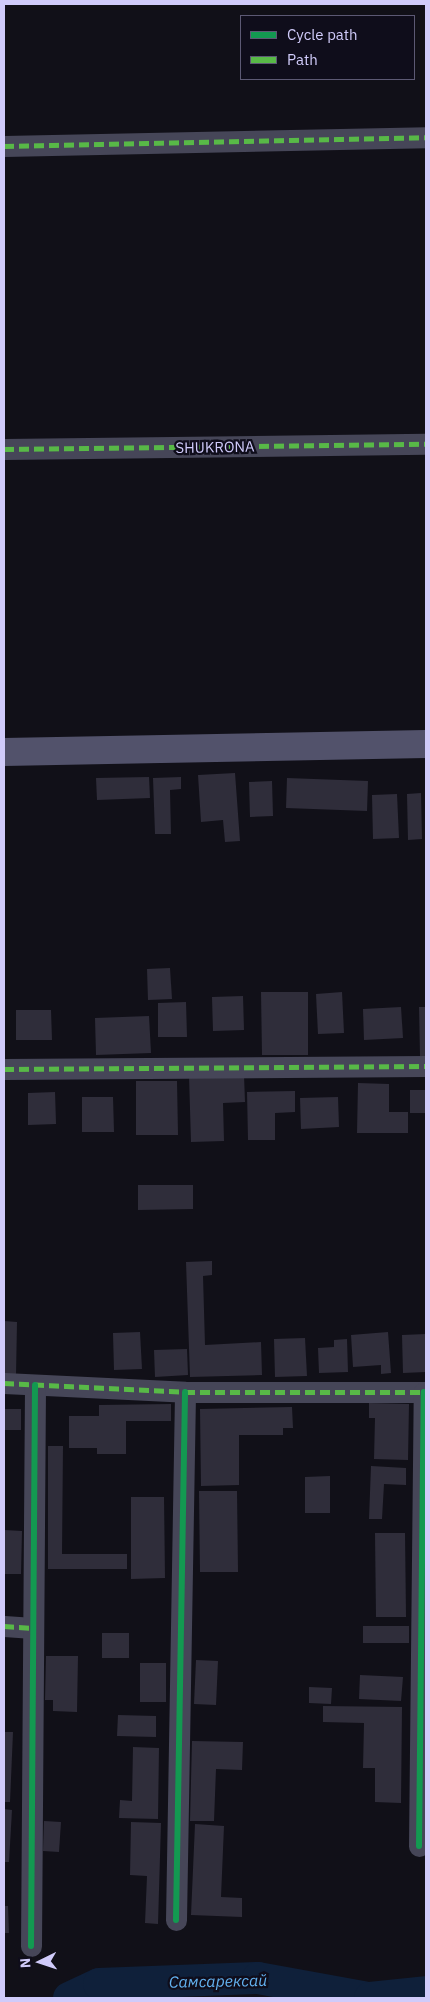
<!DOCTYPE html>
<meta charset="utf-8">
<style>
body{margin:0}
#map{position:relative;width:430px;height:2002px;overflow:hidden;background:#111018;font-family:"IBM Plex Sans",sans-serif}
div>[style]{position:absolute}
.river>*{height:32px;margin:-16px;padding:0 16px;transform-origin:16px;border-radius:16px;background:#0f203a}
.building>*{inset:0;background:#2f2d3a}
.minor>*{height:21px;margin:-10.5px;padding:0 10.5px;transform-origin:10.5px;border-radius:10.5px;background:#464658}
.secondary>*{height:28px;margin:-14px;padding:0 14px;transform-origin:14px;border-radius:14px;background:#52526b}
.quiet>*{height:5px;margin-top:-2.5px;transform-origin:0;background:repeating-linear-gradient(90deg,#58b947 0 10px,transparent 0 15px)}
.cycleway>*{height:6px;margin:-3px;padding:0 3px;transform-origin:3px;border-radius:3px;background:#139951}
span{translate:-50% -50%;white-space:nowrap;text-align:center;line-height:1.15;-webkit-text-stroke:4.5px #0f0d1b;paint-order:stroke}
.street-label{font-size:15px;color:#d0cbfa}
.water-label{font-size:16px;color:#63b2f1;font-style:italic}
.frame{position:absolute;inset:0;border:5px solid #d0cbfa;pointer-events:none}
.legend{position:absolute;left:240px;top:15px;width:175px;height:65px;box-sizing:border-box;background:#0f0d1b;border:1px solid #5c5974;margin:0;padding:6px 9px;list-style:none;font-size:15px;color:#d0cbfa}
.legend li{display:flex;align-items:center;gap:10px;height:25px}
.legend b{width:25px;border:1px solid #5c5974}
.north{position:absolute;left:15px;top:1937px;width:50px;height:50px;-webkit-text-stroke:4px #0f0d1b;paint-order:stroke;rotate:266deg;font-size:14px;font-weight:700;line-height:20px;text-align:center;color:#d0cbfa}
.north::after{content:'';display:block;margin:auto;width:18px;height:22px;background:#d0cbfa;clip-path:polygon(50% 0,100% 100%,50% 72%,0 100%)}
</style>
<div id="map">
<div class="river">
<i style="left:69px;top:1998px;width:33px;rotate:-25deg"></i>
<i style="left:99px;top:1984px;width:159px;rotate:-2.2deg"></i>
<i style="left:258px;top:1978px;width:112px;rotate:10.3deg"></i>
<i style="left:370px;top:1998px;width:56px;rotate:-6.1deg"></i>
</div>
<div class="building">
<i style="clip-path:polygon(235px 773px,240px 841px,225px 842px,223px 820px,201px 822px,198px 775px)"></i>
<i style="clip-path:polygon(149px 777px,150px 798px,97px 800px,96px 778px)"></i>
<i style="clip-path:polygon(181px 777px,181px 789px,170px 790px,171px 834px,155px 834px,153px 778px)"></i>
<i style="clip-path:polygon(287px 778px,368px 781px,367px 811px,286px 808px)"></i>
<i style="clip-path:polygon(272px 781px,273px 816px,250px 817px,249px 782px)"></i>
<i style="clip-path:polygon(421px 793px,422px 839px,408px 840px,407px 794px)"></i>
<i style="clip-path:polygon(397px 794px,399px 838px,373px 839px,372px 795px)"></i>
<i style="clip-path:polygon(170px 968px,172px 999px,148px 1000px,147px 969px)"></i>
<i style="clip-path:polygon(261px 992px,308px 992px,308px 1055px,262px 1055px)"></i>
<i style="clip-path:polygon(342px 992px,344px 1033px,318px 1034px,316px 994px)"></i>
<i style="clip-path:polygon(243px 996px,244px 1030px,213px 1031px,212px 997px)"></i>
<i style="clip-path:polygon(186px 1002px,187px 1037px,158px 1037px,158px 1003px)"></i>
<i style="clip-path:polygon(401px 1007px,403px 1038px,364px 1040px,363px 1009px)"></i>
<i style="clip-path:polygon(419px 1007px,426px 1007px,426px 1056px,420px 1056px)"></i>
<i style="clip-path:polygon(16px 1010px,51px 1010px,52px 1040px,16px 1040px)"></i>
<i style="clip-path:polygon(149px 1016px,151px 1053px,96px 1055px,95px 1018px)"></i>
<i style="clip-path:polygon(244px 1075px,245px 1102px,223px 1103px,224px 1141px,191px 1142px,189px 1076px)"></i>
<i style="clip-path:polygon(136px 1081px,177px 1081px,178px 1135px,136px 1135px)"></i>
<i style="clip-path:polygon(358px 1083px,389px 1084px,389px 1112px,408px 1112px,408px 1133px,357px 1133px)"></i>
<i style="clip-path:polygon(410px 1090px,426px 1090px,426px 1113px,410px 1113px)"></i>
<i style="clip-path:polygon(295px 1091px,295px 1112px,275px 1113px,275px 1140px,248px 1140px,247px 1092px)"></i>
<i style="clip-path:polygon(55px 1092px,56px 1124px,28px 1125px,28px 1093px)"></i>
<i style="clip-path:polygon(82px 1097px,113px 1097px,114px 1132px,82px 1132px)"></i>
<i style="clip-path:polygon(338px 1097px,339px 1127px,301px 1129px,300px 1098px)"></i>
<i style="clip-path:polygon(138px 1185px,193px 1185px,193px 1209px,138px 1210px)"></i>
<i style="clip-path:polygon(212px 1261px,212px 1275px,203px 1276px,205px 1345px,261px 1342px,262px 1375px,190px 1377px,186px 1262px)"></i>
<i style="clip-path:polygon(4px 1321px,17px 1322px,16px 1375px,4px 1375px)"></i>
<i style="clip-path:polygon(140px 1332px,142px 1369px,114px 1370px,113px 1333px)"></i>
<i style="clip-path:polygon(388px 1332px,391px 1373px,381px 1374px,381px 1365px,353px 1367px,351px 1335px)"></i>
<i style="clip-path:polygon(426px 1334px,426px 1372px,403px 1373px,402px 1335px)"></i>
<i style="clip-path:polygon(305px 1338px,307px 1376px,275px 1377px,274px 1339px)"></i>
<i style="clip-path:polygon(347px 1339px,348px 1372px,319px 1373px,318px 1348px,334px 1347px,334px 1340px)"></i>
<i style="clip-path:polygon(187px 1349px,188px 1375px,155px 1377px,154px 1350px)"></i>
<i style="clip-path:polygon(369px 1403px,409px 1404px,408px 1460px,374px 1459px,375px 1418px,369px 1418px)"></i>
<i style="clip-path:polygon(171px 1404px,171px 1421px,126px 1421px,126px 1454px,97px 1454px,97px 1448px,69px 1448px,69px 1416px,99px 1416px,99px 1405px)"></i>
<i style="clip-path:polygon(292px 1407px,293px 1428px,283px 1428px,283px 1435px,239px 1435px,239px 1485px,201px 1486px,200px 1409px)"></i>
<i style="clip-path:polygon(4px 1409px,21px 1409px,21px 1430px,4px 1430px)"></i>
<i style="clip-path:polygon(48px 1446px,63px 1446px,62px 1554px,127px 1554px,127px 1569px,48px 1569px)"></i>
<i style="clip-path:polygon(371px 1466px,406px 1468px,406px 1485px,384px 1484px,382px 1519px,369px 1519px)"></i>
<i style="clip-path:polygon(330px 1476px,330px 1513px,305px 1513px,305px 1477px)"></i>
<i style="clip-path:polygon(199px 1491px,237px 1491px,238px 1572px,200px 1572px)"></i>
<i style="clip-path:polygon(131px 1497px,164px 1497px,165px 1578px,131px 1579px)"></i>
<i style="clip-path:polygon(4px 1530px,22px 1531px,21px 1574px,4px 1574px)"></i>
<i style="clip-path:polygon(375px 1533px,405px 1533px,406px 1617px,376px 1617px)"></i>
<i style="clip-path:polygon(363px 1626px,409px 1626px,409px 1643px,363px 1643px)"></i>
<i style="clip-path:polygon(102px 1633px,129px 1633px,129px 1658px,102px 1658px)"></i>
<i style="clip-path:polygon(46px 1656px,78px 1656px,77px 1712px,53px 1711px,53px 1700px,45px 1700px)"></i>
<i style="clip-path:polygon(196px 1660px,218px 1661px,216px 1705px,194px 1704px)"></i>
<i style="clip-path:polygon(140px 1663px,166px 1663px,166px 1702px,140px 1702px)"></i>
<i style="clip-path:polygon(360px 1675px,403px 1677px,401px 1701px,359px 1699px)"></i>
<i style="clip-path:polygon(309px 1687px,332px 1688px,331px 1704px,309px 1703px)"></i>
<i style="clip-path:polygon(323px 1706px,402px 1707px,401px 1803px,375px 1802px,375px 1768px,363px 1768px,364px 1723px,323px 1722px)"></i>
<i style="clip-path:polygon(118px 1715px,156px 1716px,156px 1737px,117px 1736px)"></i>
<i style="clip-path:polygon(4px 1732px,13px 1732px,10px 1802px,4px 1802px)"></i>
<i style="clip-path:polygon(192px 1741px,243px 1742px,242px 1770px,216px 1769px,214px 1821px,190px 1821px)"></i>
<i style="clip-path:polygon(133px 1747px,159px 1748px,158px 1819px,119px 1818px,120px 1800px,132px 1801px)"></i>
<i style="clip-path:polygon(4px 1809px,12px 1810px,9px 1862px,4px 1862px)"></i>
<i style="clip-path:polygon(44px 1821px,61px 1822px,59px 1852px,43px 1851px)"></i>
<i style="clip-path:polygon(131px 1822px,161px 1823px,158px 1924px,145px 1923px,147px 1876px,130px 1875px)"></i>
<i style="clip-path:polygon(195px 1824px,224px 1826px,221px 1897px,242px 1898px,242px 1917px,191px 1915px)"></i>
<i style="clip-path:polygon(4px 1906px,8px 1906px,9px 1933px,4px 1933px)"></i>
</div>
<div class="minor">
<i style="left:4px;top:146px;width:422px;rotate:-1.2deg"></i>
<i style="left:4px;top:449px;width:422px;rotate:-0.7deg"></i>
<i style="left:4px;top:1069px;width:422px;rotate:-0.4deg"></i>
<i style="left:4px;top:1383px;width:181px;rotate:2.8deg"></i>
<i style="left:185px;top:1392px;width:241px"></i>
<i style="left:4px;top:1626px;width:29px;rotate:4deg"></i>
<i style="left:419px;top:1846px;width:454px;rotate:-89.4deg"></i>
<i style="left:176px;top:1920px;width:528px;rotate:-89.02deg"></i>
<i style="left:31px;top:1946px;width:561px;rotate:-89.59deg"></i>
</div>
<div class="secondary">
<i style="left:4px;top:752px;width:422px;rotate:-1.1deg"></i>
</div>
<div class="quiet">
<i style="left:4px;top:146px;width:422px;rotate:-1.2deg"></i>
<i style="left:4px;top:449px;width:422px;rotate:-0.7deg"></i>
<i style="left:4px;top:1069px;width:422px;rotate:-0.4deg"></i>
<i style="left:4px;top:1383px;width:181px;rotate:2.8deg"></i>
<i style="left:185px;top:1392px;width:241px"></i>
<i style="left:4px;top:1626px;width:29px;rotate:4deg"></i>
</div>
<div class="cycleway">
<i style="left:419px;top:1846px;width:454px;rotate:-89.4deg"></i>
<i style="left:176px;top:1920px;width:528px;rotate:-89.02deg"></i>
<i style="left:31px;top:1946px;width:561px;rotate:-89.59deg"></i>
</div>
<div class="street-label">
<span style="left:215px;top:447px;rotate:-1deg">SHUKRONA</span>
</div>
<div class="water-label">
<span style="left:218px;top:1981px;rotate:-1deg">Самсарексай</span>
</div>
<div class="frame"></div>
<ul class="legend">
<li><b style="height:6px;background:#139951"></b>Cycle path</li>
<li><b style="height:6px;background:#58b947"></b>Path</li>
</ul>
<div class="north">N</div>
</div>
